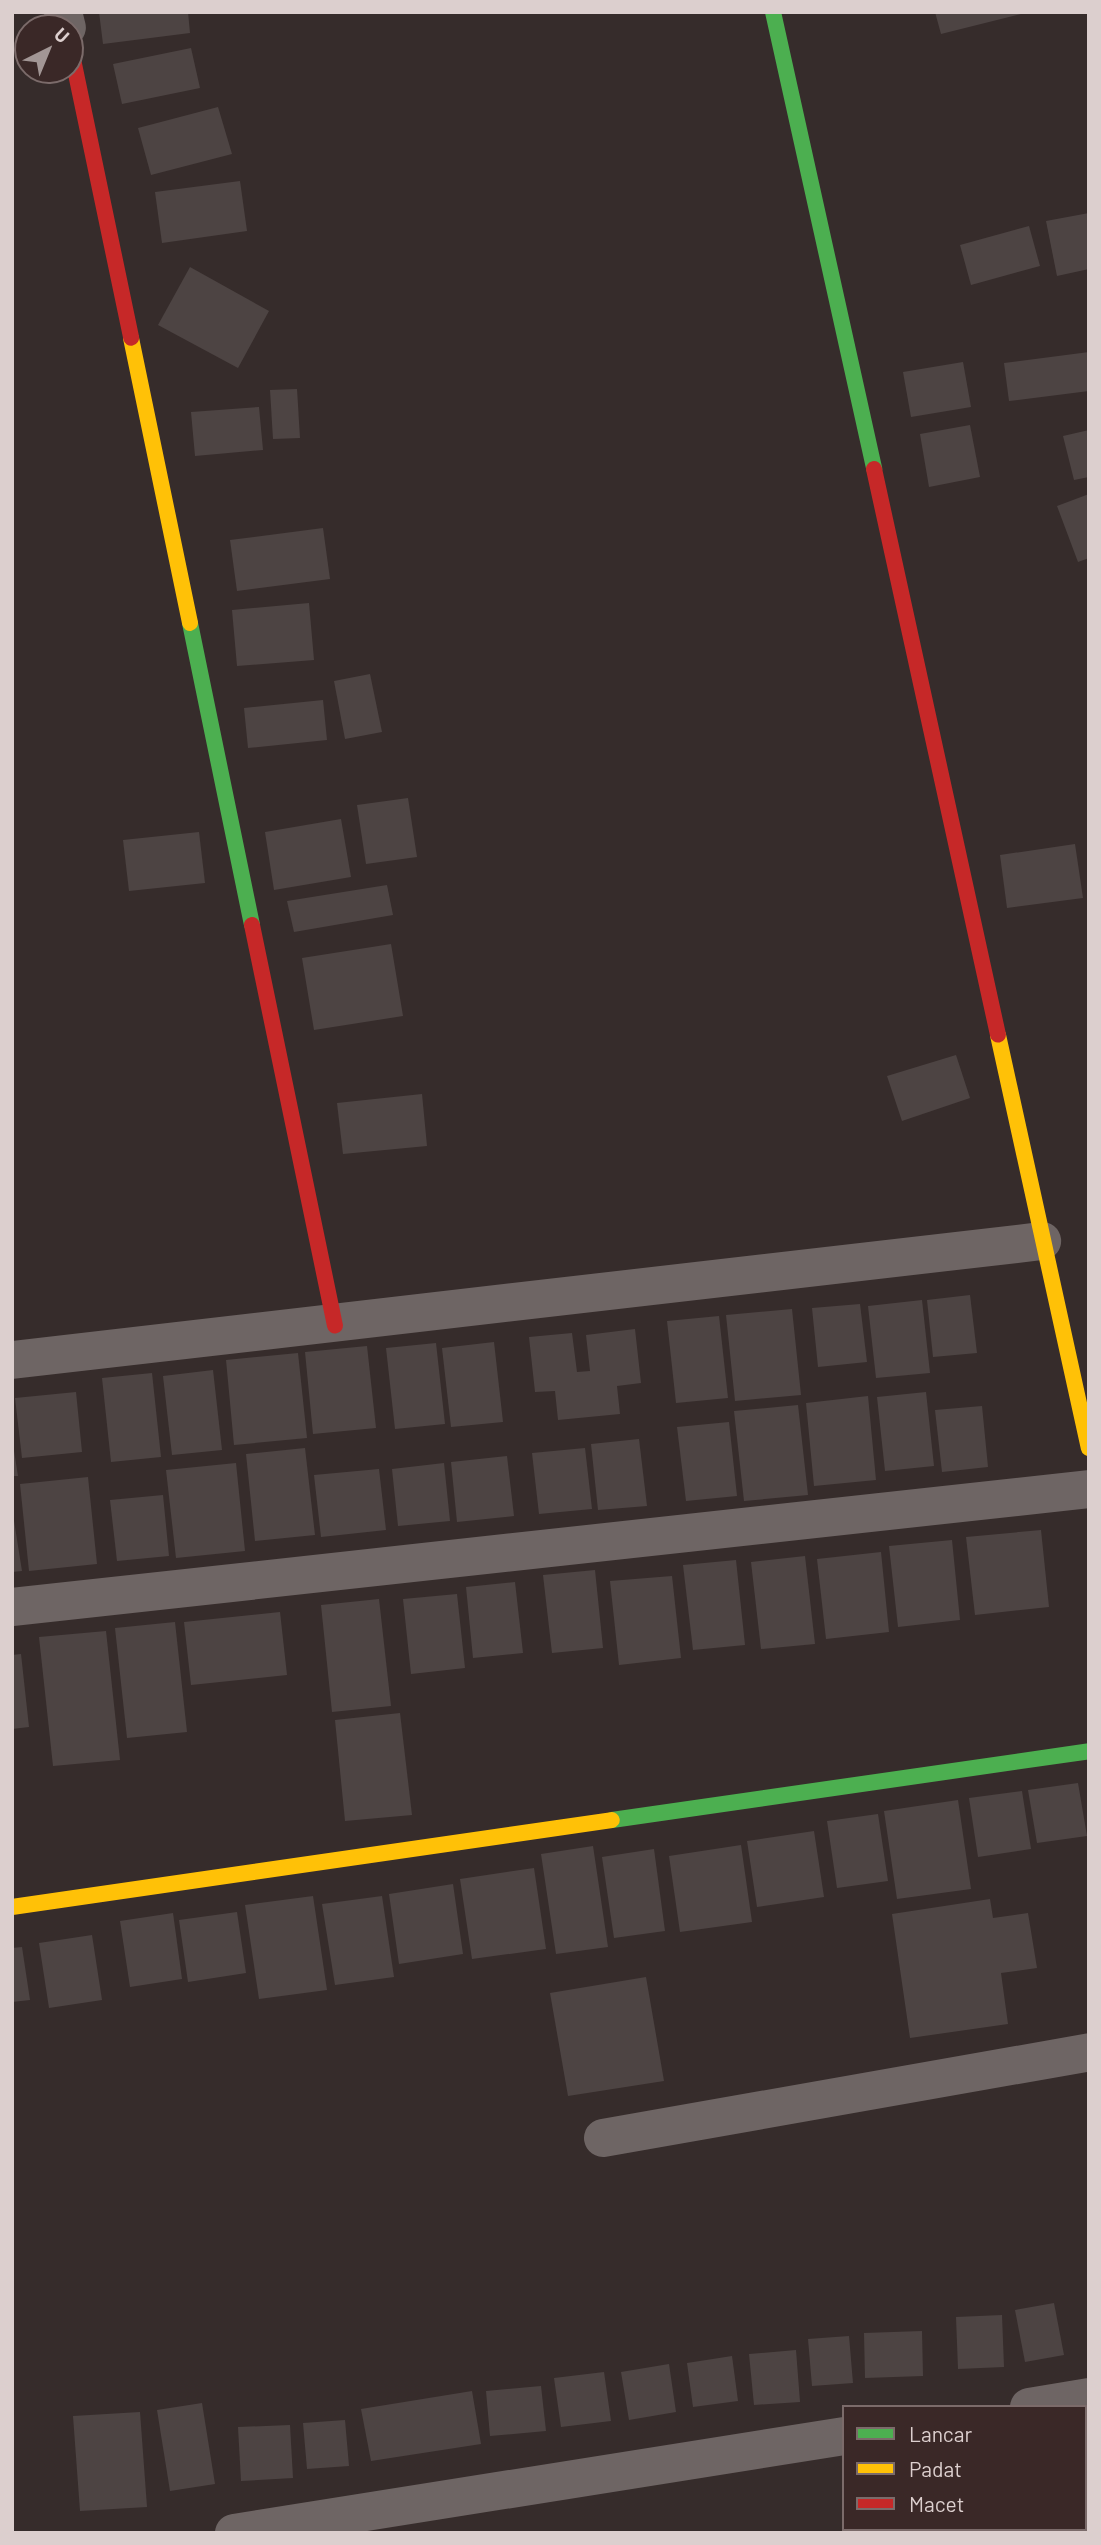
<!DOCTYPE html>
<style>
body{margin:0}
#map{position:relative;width:1101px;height:2545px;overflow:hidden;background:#362c2b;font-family:Barlow,sans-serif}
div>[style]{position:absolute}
.building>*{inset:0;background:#4d4443}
.street>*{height:38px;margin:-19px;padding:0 19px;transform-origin:19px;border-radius:19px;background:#6e6564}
.fast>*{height:16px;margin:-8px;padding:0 8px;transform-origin:8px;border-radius:8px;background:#4caf50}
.slow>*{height:16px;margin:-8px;padding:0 8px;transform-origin:8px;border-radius:8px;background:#ffc107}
.jam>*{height:16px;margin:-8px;padding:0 8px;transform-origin:8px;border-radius:8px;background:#c62828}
span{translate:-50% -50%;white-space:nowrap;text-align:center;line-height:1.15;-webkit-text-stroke:5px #3a2827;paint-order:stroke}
.frame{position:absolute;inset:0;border:14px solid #dccfce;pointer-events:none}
.legend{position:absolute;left:842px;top:2405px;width:245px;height:126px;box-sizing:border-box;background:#3a2827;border:2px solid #7b6b6a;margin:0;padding:9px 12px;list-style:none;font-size:21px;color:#dccfce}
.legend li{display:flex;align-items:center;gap:14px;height:35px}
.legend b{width:35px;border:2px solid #7b6b6a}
.north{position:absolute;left:14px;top:14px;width:70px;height:70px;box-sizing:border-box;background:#3a2827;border:2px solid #7b6b6a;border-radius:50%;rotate:43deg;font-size:19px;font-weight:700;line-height:28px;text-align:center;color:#dccfce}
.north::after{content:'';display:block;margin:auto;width:24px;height:32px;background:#a29695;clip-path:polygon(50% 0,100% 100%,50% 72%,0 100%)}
</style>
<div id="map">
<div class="building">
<i style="clip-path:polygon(99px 12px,188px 12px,190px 33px,103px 44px)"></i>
<i style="clip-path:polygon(935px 12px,1025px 12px,1025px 13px,941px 34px)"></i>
<i style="clip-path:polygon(191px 48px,200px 88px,122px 104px,113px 64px)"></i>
<i style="clip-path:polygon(218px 107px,232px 154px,151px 175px,138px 128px)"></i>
<i style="clip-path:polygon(240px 181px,247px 231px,162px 243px,155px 192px)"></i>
<i style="clip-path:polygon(1089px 213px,1089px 269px,1057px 276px,1046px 221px)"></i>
<i style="clip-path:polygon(1029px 226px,1040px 266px,971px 285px,960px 245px)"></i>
<i style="clip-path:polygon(190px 267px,269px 311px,238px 368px,158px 325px)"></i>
<i style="clip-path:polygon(1089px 352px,1089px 391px,1009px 401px,1004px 363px)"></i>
<i style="clip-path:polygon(963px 362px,971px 407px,911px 417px,903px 372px)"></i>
<i style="clip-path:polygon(297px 389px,300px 438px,273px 439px,270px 390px)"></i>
<i style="clip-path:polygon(259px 407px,263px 450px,195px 456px,191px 412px)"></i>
<i style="clip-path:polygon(970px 425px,980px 477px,929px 487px,920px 434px)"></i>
<i style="clip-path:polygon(1089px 430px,1089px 477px,1074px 480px,1063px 436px)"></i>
<i style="clip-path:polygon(1089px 494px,1089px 558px,1078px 562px,1057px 506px)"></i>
<i style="clip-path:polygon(323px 528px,330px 579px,237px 591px,230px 540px)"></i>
<i style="clip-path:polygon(309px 603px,314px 660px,237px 666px,232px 610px)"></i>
<i style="clip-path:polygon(370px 674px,382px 732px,345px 739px,334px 681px)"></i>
<i style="clip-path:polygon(323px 700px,327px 740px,248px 748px,244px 708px)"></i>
<i style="clip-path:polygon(408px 798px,417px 857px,366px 864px,357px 805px)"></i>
<i style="clip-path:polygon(341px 819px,351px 877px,274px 890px,265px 832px)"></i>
<i style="clip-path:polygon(199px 832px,205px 883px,129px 891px,123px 840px)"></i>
<i style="clip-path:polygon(1075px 844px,1083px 898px,1007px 908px,1000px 855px)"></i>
<i style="clip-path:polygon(387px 885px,393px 915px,294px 932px,287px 901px)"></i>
<i style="clip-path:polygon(391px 944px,403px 1016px,314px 1030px,302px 958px)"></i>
<i style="clip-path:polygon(956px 1055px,970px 1098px,902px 1121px,887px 1076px)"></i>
<i style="clip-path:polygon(422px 1094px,427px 1146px,343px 1154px,337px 1103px)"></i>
<i style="clip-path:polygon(970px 1295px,977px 1353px,933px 1357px,927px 1300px)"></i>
<i style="clip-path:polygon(922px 1300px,930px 1373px,876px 1378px,868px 1306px)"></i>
<i style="clip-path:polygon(860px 1304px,867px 1362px,818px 1367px,812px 1308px)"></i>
<i style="clip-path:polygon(792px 1309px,801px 1395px,735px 1401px,726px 1315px)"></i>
<i style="clip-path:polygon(719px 1316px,728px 1398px,676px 1403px,667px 1321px)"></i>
<i style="clip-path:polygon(635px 1329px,641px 1383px,617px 1386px,620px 1414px,558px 1420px,555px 1391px,535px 1392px,529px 1337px,572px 1333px,577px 1372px,590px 1371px,586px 1335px)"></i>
<i style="clip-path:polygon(494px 1342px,503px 1422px,451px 1427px,442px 1348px)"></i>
<i style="clip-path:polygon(436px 1343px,445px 1424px,395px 1429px,386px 1348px)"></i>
<i style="clip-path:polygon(367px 1346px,376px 1428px,313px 1434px,305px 1352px)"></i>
<i style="clip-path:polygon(298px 1353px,307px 1438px,234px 1445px,226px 1360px)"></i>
<i style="clip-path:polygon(213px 1370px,222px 1450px,172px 1455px,163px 1376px)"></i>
<i style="clip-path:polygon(152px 1373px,161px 1457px,111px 1462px,102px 1378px)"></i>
<i style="clip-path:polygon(76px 1392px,82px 1452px,22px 1458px,15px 1398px)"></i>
<i style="clip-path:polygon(926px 1392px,934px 1466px,885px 1471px,877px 1397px)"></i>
<i style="clip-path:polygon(868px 1396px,876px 1480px,814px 1486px,806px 1403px)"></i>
<i style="clip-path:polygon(798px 1405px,808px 1495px,744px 1501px,734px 1411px)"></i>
<i style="clip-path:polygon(982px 1406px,988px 1467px,942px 1472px,935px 1410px)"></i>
<i style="clip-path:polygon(729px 1422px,737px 1496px,686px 1501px,677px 1427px)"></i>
<i style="clip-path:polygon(12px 1438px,18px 1476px,12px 1476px)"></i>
<i style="clip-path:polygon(639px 1439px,647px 1506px,598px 1510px,591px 1444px)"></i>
<i style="clip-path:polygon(305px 1448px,315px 1535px,255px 1541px,246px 1454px)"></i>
<i style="clip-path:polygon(585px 1448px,592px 1509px,539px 1514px,532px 1453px)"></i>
<i style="clip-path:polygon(507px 1456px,514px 1516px,457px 1522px,451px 1462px)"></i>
<i style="clip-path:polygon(236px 1463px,245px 1551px,176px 1558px,166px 1470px)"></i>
<i style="clip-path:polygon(444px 1463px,450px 1521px,398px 1526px,392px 1469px)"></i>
<i style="clip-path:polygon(379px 1469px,386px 1530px,321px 1537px,314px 1475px)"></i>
<i style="clip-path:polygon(88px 1477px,97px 1564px,29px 1571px,20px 1484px)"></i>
<i style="clip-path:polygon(163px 1495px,169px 1556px,117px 1561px,110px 1500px)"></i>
<i style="clip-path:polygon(12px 1508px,22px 1571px,12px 1572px)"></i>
<i style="clip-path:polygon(1041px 1530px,1049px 1607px,975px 1615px,966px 1537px)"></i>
<i style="clip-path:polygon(952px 1540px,960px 1620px,898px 1627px,889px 1546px)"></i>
<i style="clip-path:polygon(881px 1552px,889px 1632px,826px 1639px,817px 1559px)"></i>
<i style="clip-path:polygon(805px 1556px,815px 1644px,761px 1649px,751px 1562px)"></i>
<i style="clip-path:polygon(736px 1560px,745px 1645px,693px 1650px,683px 1565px)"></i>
<i style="clip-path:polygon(595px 1570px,603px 1648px,552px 1653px,543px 1575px)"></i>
<i style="clip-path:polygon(672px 1576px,681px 1658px,619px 1665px,610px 1581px)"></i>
<i style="clip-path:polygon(515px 1582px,523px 1653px,473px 1658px,466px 1587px)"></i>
<i style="clip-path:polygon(457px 1594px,465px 1668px,411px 1674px,403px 1599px)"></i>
<i style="clip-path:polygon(379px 1599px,391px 1706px,332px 1712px,321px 1605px)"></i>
<i style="clip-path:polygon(280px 1612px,287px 1675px,191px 1685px,184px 1622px)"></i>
<i style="clip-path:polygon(175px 1622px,187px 1732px,127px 1738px,115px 1628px)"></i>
<i style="clip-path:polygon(106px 1631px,120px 1760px,53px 1766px,39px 1637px)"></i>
<i style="clip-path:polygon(21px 1654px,29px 1727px,12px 1729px,12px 1655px)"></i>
<i style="clip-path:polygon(400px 1713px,412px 1815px,345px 1821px,335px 1720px)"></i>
<i style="clip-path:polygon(1078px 1783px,1087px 1836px,1037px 1843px,1028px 1790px)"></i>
<i style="clip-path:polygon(1022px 1791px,1031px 1849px,978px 1857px,969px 1798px)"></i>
<i style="clip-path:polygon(958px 1800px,971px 1889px,897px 1899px,884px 1811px)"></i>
<i style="clip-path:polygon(878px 1814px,888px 1881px,837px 1888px,827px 1821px)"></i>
<i style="clip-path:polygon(814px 1831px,824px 1897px,757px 1907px,747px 1841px)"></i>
<i style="clip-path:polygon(741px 1845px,752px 1922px,680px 1932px,669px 1856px)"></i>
<i style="clip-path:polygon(593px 1846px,608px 1947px,556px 1954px,541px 1854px)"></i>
<i style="clip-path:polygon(654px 1849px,665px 1931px,614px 1938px,602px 1857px)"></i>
<i style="clip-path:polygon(534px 1868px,546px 1949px,472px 1959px,460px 1879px)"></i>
<i style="clip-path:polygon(453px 1884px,463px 1954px,399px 1964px,389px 1894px)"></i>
<i style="clip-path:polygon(313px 1896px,327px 1990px,259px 1999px,245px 1905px)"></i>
<i style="clip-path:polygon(382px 1896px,394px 1977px,335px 1985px,322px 1904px)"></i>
<i style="clip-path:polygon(990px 1899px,993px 1918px,1028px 1913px,1037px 1968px,1001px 1973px,1008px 2024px,910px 2038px,892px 1914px)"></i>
<i style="clip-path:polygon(237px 1912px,246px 1973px,188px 1982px,179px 1920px)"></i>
<i style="clip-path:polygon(173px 1913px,182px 1979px,130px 1987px,120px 1921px)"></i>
<i style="clip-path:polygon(92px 1935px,102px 2000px,49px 2008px,39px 1943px)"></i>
<i style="clip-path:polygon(22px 1947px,30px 2000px,12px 2002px,12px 1948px)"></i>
<i style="clip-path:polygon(646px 1977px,664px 2081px,568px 2096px,550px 1993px)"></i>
<i style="clip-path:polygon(1054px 2303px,1064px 2355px,1025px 2362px,1015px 2310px)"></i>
<i style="clip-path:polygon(1002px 2315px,1004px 2367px,958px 2369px,956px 2317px)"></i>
<i style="clip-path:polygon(922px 2331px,923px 2376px,865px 2378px,864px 2333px)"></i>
<i style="clip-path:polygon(849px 2336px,853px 2383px,812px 2386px,808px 2339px)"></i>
<i style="clip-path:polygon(796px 2350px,800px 2402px,754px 2405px,749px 2354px)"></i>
<i style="clip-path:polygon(732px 2356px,738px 2401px,693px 2407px,687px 2363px)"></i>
<i style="clip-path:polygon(669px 2364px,676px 2412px,629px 2420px,621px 2372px)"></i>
<i style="clip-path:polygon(604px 2372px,611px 2421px,561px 2427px,554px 2378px)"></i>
<i style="clip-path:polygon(541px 2386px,546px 2431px,490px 2436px,486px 2391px)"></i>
<i style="clip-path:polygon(472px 2391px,481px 2444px,371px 2461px,361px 2409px)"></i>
<i style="clip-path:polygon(202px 2403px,215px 2484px,170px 2491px,157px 2410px)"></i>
<i style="clip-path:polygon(140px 2412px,147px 2507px,80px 2511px,73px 2416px)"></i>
<i style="clip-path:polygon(345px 2420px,349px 2466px,307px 2469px,303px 2423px)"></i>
<i style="clip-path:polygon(290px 2425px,293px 2478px,241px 2481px,238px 2427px)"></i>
<i style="clip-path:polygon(1085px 2425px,1089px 2425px,1087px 2484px,1085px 2466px)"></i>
</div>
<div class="street">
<i style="left:63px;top:12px;width:16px;rotate:76deg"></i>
<i style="left:12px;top:1360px;width:1037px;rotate:-6.59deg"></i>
<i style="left:12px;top:1607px;width:1083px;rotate:-6.25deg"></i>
<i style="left:603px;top:2138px;width:494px;rotate:-10deg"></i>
<i style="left:1029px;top:2407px;width:61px;rotate:-9.5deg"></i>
<i style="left:234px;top:2533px;width:618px;rotate:-9.04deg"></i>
</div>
<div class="fast">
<i style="left:773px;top:12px;width:468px;rotate:77.5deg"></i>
<i style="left:190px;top:623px;width:308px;rotate:78.4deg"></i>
<i style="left:612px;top:1820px;width:482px;rotate:-8.2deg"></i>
</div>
<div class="slow">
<i style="left:131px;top:338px;width:291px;rotate:78.3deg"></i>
<i style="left:998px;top:1035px;width:423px;rotate:77.6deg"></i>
<i style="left:12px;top:1907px;width:606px;rotate:-8.25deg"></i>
</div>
<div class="jam">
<i style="left:70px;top:45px;width:299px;rotate:78.2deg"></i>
<i style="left:874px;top:469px;width:579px;rotate:77.64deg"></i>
<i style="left:252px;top:925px;width:409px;rotate:78.3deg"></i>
</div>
<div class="frame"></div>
<ul class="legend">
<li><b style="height:9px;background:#4caf50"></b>Lancar</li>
<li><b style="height:9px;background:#ffc107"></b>Padat</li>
<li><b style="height:9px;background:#c62828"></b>Macet</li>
</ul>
<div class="north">U</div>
</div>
